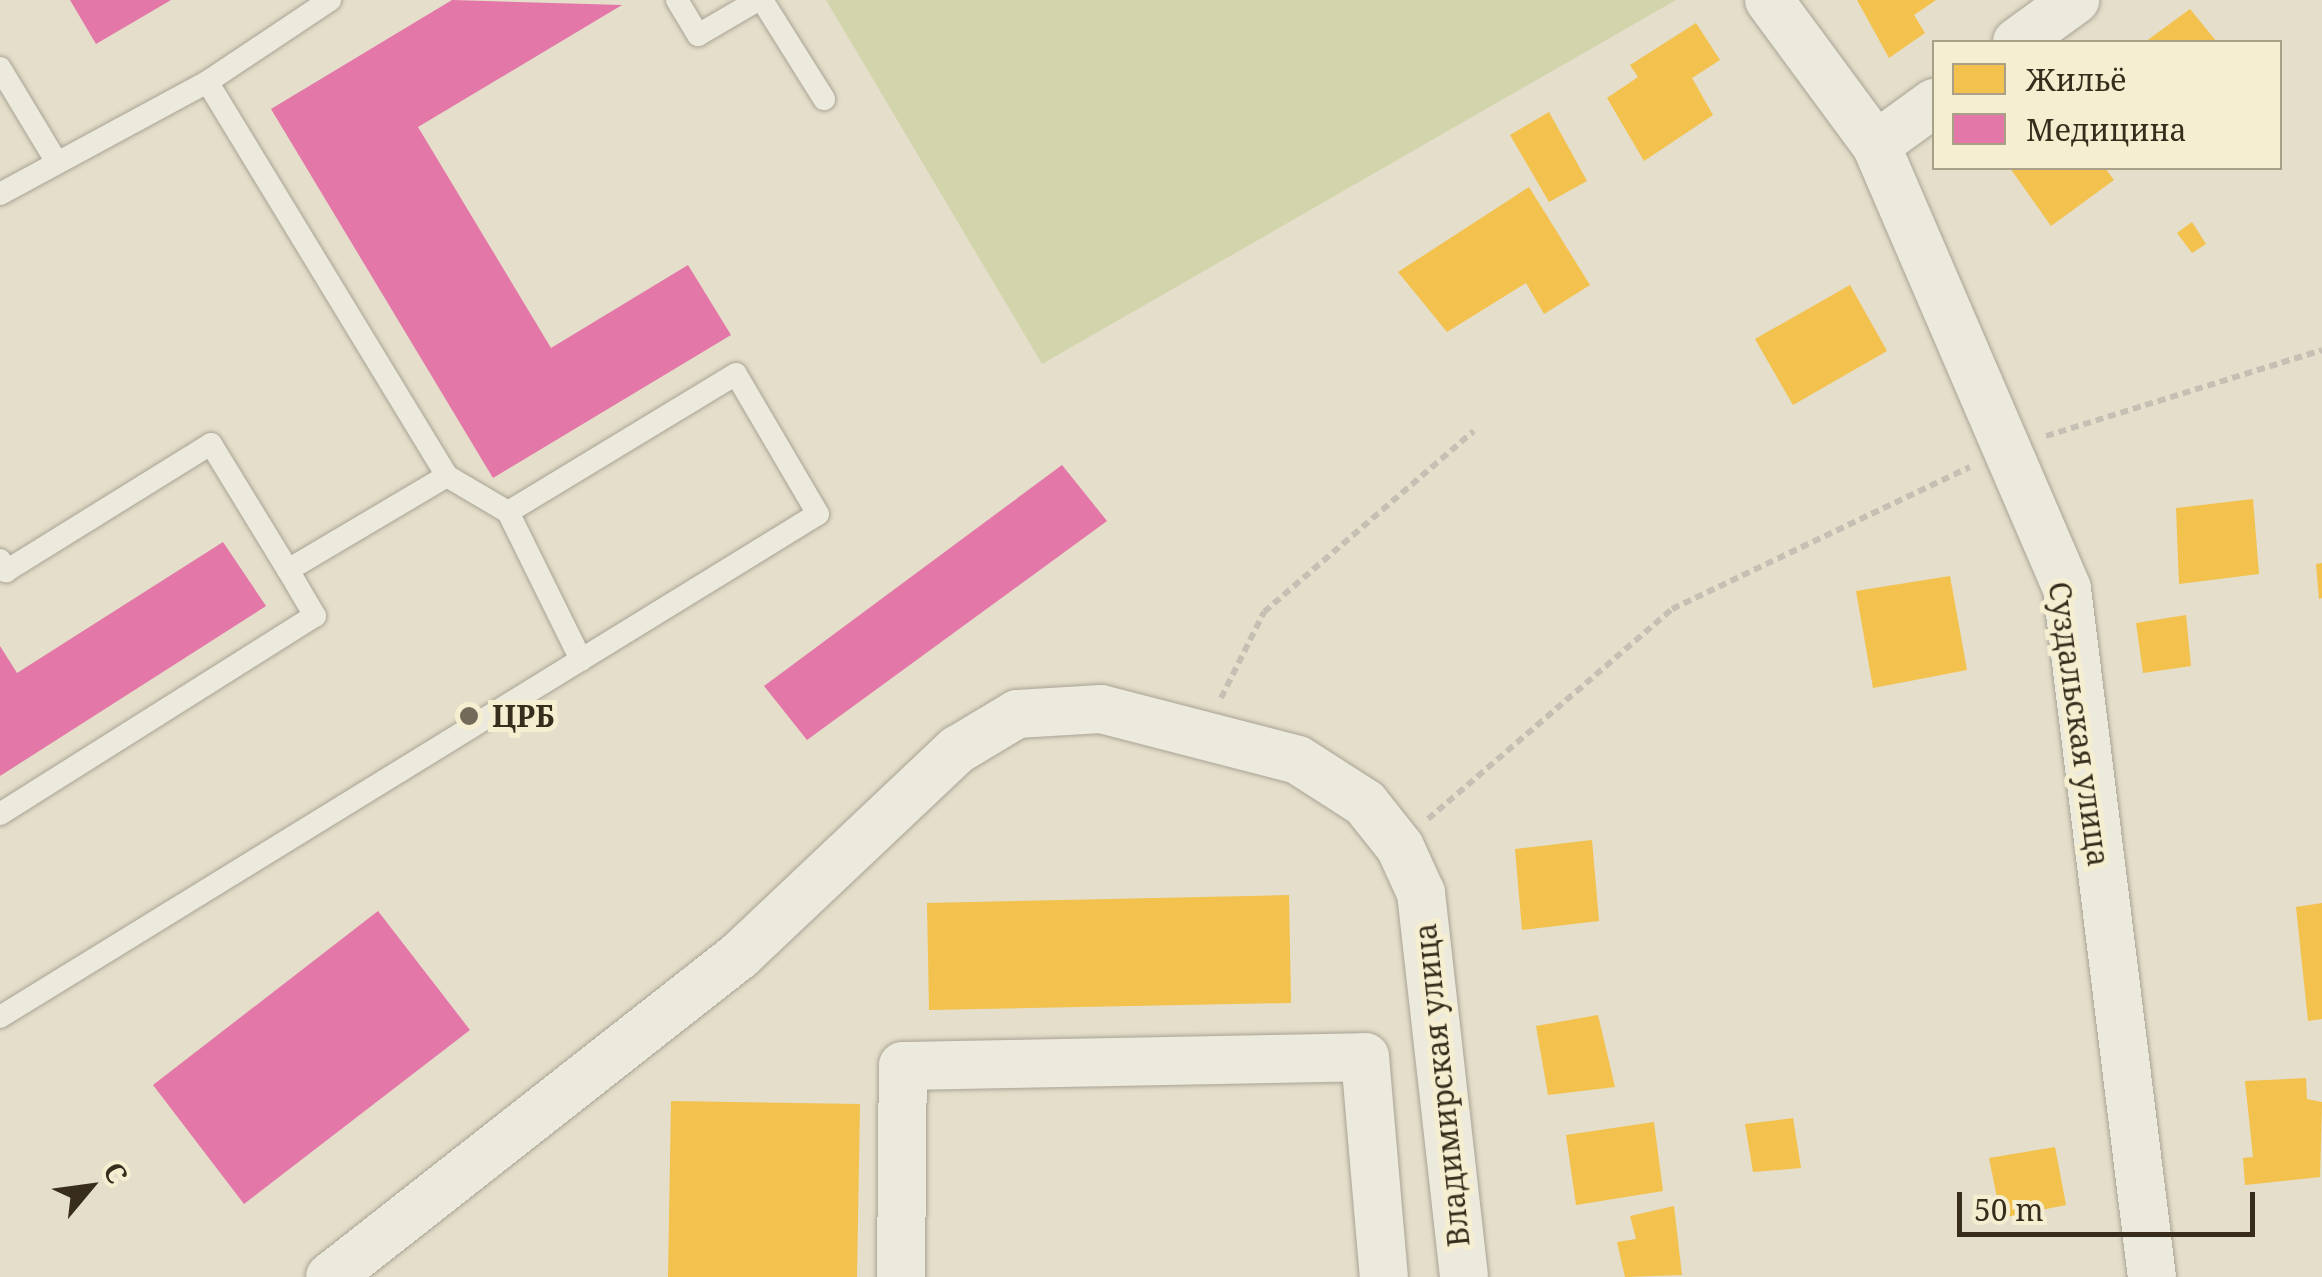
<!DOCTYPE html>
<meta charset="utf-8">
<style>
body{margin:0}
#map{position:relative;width:2322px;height:1277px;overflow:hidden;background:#e4deca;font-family:"Noto Serif",serif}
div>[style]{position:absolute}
.green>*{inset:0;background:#d2d5ac}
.homes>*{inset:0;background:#f2c14e}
.health>*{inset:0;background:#e377a8}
.path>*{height:6px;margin-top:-3px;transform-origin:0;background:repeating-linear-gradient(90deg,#c5bfb4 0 8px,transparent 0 13px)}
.roads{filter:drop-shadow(0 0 2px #a9a394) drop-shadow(0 0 2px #a9a394)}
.service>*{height:22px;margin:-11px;padding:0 11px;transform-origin:11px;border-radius:11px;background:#ece9dd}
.minor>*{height:48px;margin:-24px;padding:0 24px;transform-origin:24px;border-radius:24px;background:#ece9dd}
.dots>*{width:28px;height:28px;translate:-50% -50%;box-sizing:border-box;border:5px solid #f6eed0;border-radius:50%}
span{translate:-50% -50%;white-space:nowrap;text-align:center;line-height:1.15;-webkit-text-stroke:10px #f6eed0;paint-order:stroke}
.poi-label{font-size:30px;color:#382c1c;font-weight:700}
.left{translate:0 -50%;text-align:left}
.street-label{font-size:30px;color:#382c1c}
.legend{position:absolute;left:1932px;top:40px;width:350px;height:130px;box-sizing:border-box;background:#f6eed0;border:2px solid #aaa088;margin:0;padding:12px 18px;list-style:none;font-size:30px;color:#382c1c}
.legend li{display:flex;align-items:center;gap:20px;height:50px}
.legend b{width:50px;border:2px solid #aaa088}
.north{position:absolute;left:40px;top:1137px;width:100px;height:100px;-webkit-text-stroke:8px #f6eed0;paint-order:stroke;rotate:61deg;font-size:28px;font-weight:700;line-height:40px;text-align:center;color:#382c1c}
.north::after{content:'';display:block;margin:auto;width:35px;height:45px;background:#382c1c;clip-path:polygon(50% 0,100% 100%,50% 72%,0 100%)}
.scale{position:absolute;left:1957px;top:1192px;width:298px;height:45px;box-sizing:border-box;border:5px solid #382c1c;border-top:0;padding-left:12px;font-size:30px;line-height:35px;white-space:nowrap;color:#382c1c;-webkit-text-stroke:8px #f6eed0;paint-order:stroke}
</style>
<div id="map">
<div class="green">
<i style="clip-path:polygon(826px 0,1676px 0,1042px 364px)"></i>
</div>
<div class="homes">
<i style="clip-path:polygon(1857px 0,1936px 0,1914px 15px,1925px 33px,1889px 58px)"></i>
<i style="clip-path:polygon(2190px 9px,2217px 42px,2145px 42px)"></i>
<i style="clip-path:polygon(1696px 23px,1720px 60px,1692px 78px,1713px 115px,1644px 161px,1607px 98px,1638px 77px,1630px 65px)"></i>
<i style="clip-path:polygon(1549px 112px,1587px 181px,1549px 202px,1510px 135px)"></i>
<i style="clip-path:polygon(2010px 168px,2105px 168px,2114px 180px,2051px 226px)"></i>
<i style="clip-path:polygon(1529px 187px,1590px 285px,1544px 314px,1526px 283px,1447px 332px,1398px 272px)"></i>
<i style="clip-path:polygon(2192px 222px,2206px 244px,2192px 253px,2177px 233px)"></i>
<i style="clip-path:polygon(1850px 285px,1887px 351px,1793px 405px,1755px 339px)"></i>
<i style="clip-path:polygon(2253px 499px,2259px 574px,2179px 584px,2176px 508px)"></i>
<i style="clip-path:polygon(2322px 563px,2322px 598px,2319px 599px,2316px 564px)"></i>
<i style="clip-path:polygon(1950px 576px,1967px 670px,1873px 688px,1856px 591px)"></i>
<i style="clip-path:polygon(2186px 615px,2191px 666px,2143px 673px,2136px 623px)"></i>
<i style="clip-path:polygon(1592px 840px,1599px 921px,1522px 930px,1515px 849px)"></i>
<i style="clip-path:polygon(1289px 895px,1291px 1003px,929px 1010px,927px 903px)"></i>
<i style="clip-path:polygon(2322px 903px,2322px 1019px,2308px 1021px,2296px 907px)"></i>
<i style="clip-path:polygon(1598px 1015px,1615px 1087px,1548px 1095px,1536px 1026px)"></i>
<i style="clip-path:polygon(2306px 1078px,2307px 1099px,2322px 1102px,2320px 1177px,2245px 1185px,2243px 1158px,2253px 1157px,2245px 1081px)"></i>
<i style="clip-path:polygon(671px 1101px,860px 1104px,857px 1277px,668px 1277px)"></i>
<i style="clip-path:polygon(1793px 1118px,1801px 1168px,1753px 1172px,1745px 1124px)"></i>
<i style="clip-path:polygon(1654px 1122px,1663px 1191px,1576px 1205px,1566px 1135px)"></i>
<i style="clip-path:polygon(2055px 1147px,2066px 1205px,2001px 1218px,1989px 1158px)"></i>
<i style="clip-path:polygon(1674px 1206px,1682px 1275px,1625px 1277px,1617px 1242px,1636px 1239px,1630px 1216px)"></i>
</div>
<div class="health">
<i style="clip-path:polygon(70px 0,171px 0,96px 44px)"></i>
<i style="clip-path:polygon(452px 0,622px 5px,418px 127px,551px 348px,688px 265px,731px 335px,493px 478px,271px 109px)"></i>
<i style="clip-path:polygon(1062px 465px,1107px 521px,807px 740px,764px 686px)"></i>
<i style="clip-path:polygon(223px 542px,266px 606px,0 776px,0 646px,17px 673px)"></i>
<i style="clip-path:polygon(378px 911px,470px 1030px,244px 1204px,153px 1085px)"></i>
</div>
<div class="path">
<i style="left:2046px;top:436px;width:289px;rotate:-17.3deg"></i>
<i style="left:1221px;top:698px;width:96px;rotate:-63.4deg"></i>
<i style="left:1264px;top:612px;width:277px;rotate:-40.8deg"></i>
<i style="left:1428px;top:819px;width:322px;rotate:-40.7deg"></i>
<i style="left:1672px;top:609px;width:330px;rotate:-25.5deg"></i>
</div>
<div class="roads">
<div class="service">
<i style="left:677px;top:0;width:41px;rotate:59deg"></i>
<i style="left:698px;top:35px;width:69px;rotate:-30.3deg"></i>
<i style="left:762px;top:0;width:117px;rotate:57.9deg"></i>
<i style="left:0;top:68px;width:109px;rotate:58.9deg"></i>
<i style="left:0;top:194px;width:235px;rotate:-28.4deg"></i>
<i style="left:207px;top:82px;width:148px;rotate:-33.7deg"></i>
<i style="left:508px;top:512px;width:165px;rotate:63.7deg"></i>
<i style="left:0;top:560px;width:13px;rotate:61deg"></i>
<i style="left:6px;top:571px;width:241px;rotate:-31.8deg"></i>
<i style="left:211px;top:444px;width:148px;rotate:58.6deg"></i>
<i style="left:288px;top:570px;width:185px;rotate:-30.6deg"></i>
<i style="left:0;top:814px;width:372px;rotate:-32.2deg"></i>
<i style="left:315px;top:616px;width:53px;rotate:-120.4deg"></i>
<i style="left:0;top:1017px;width:960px;rotate:-31.59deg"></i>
<i style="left:818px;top:514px;width:162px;rotate:-120.4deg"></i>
<i style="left:736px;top:374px;width:267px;rotate:148.8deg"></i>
<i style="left:508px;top:512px;width:71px;rotate:-149.5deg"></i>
<i style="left:447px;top:476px;width:461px;rotate:-121.3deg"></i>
</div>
<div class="minor">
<i style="left:1769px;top:0;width:180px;rotate:53.6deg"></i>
<i style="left:1876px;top:145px;width:483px;rotate:66.7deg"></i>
<i style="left:2067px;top:589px;width:693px;rotate:82.96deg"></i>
<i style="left:2017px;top:42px;width:72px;rotate:-35.9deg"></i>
<i style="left:1876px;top:145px;width:72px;rotate:-35.9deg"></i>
<i style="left:330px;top:1277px;width:521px;rotate:-38.14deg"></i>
<i style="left:740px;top:955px;width:299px;rotate:-43.4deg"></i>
<i style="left:957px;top:750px;width:70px;rotate:-31deg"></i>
<i style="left:1017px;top:714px;width:84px;rotate:-3.4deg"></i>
<i style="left:1101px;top:709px;width:203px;rotate:14.5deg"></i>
<i style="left:1298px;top:760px;width:80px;rotate:32.7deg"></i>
<i style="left:1365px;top:803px;width:56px;rotate:51.5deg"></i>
<i style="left:1400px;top:847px;width:51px;rotate:65.5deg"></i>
<i style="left:1421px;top:893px;width:386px;rotate:83.6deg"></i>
<i style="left:901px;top:1277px;width:211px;rotate:-89.5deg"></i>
<i style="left:903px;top:1066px;width:462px;rotate:-1.1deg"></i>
<i style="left:1365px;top:1057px;width:221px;rotate:85.1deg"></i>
</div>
</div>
<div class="dots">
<i style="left:469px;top:716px;background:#746a59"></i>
</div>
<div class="poi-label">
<span class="left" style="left:492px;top:716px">ЦРБ</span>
</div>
<div class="street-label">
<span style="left:2079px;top:724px;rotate:82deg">Суздальская улица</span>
<span style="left:1442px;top:1085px;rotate:-96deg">Владимирская улица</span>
</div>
<ul class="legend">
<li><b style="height:28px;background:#f2c14e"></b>Жильё</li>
<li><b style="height:28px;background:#e377a8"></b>Медицина</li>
</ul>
<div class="north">С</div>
<div class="scale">50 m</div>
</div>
